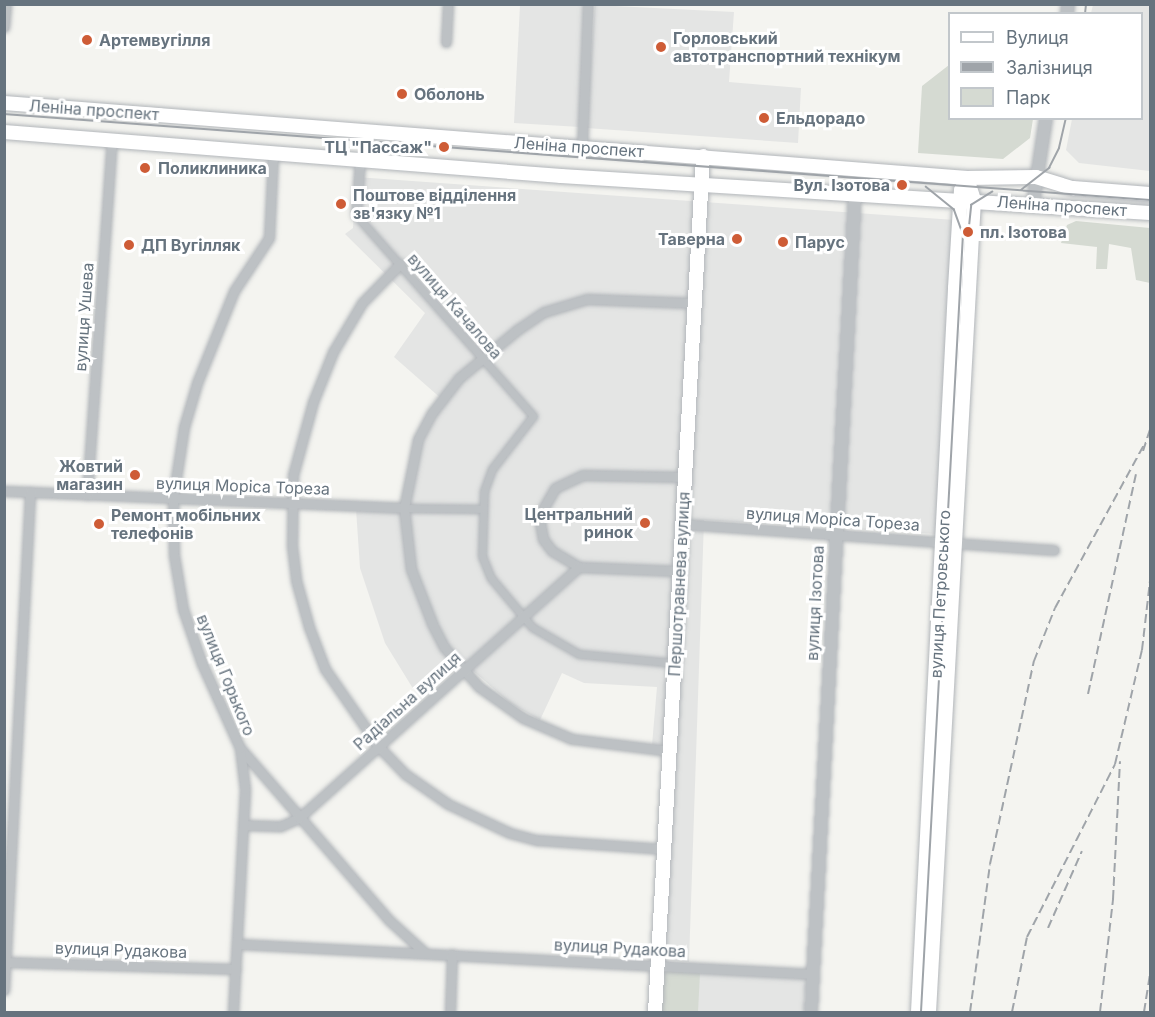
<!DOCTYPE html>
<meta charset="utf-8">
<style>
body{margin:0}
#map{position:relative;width:1155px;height:1017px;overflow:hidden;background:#f4f4f0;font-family:Inter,sans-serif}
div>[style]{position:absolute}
.built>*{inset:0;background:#e4e5e4}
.green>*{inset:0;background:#d5dad2}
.roads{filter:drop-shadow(0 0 2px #b2b6ba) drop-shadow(0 0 2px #b2b6ba)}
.pedestrian>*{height:7px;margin:-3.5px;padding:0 3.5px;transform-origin:3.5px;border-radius:3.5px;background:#bdc1c4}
.minor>*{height:9px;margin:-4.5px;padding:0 4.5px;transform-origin:4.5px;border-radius:4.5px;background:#bdc1c4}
.tertiary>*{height:12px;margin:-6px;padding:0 6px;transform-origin:6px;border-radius:6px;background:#bdc1c4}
.secondary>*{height:14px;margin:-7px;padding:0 7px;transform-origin:7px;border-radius:7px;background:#fff}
.tram>*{height:1.5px;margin:-0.75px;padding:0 0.75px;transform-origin:0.75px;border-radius:0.75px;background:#9fa4a9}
.rail>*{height:2px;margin-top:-1px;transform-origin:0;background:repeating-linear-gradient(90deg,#9fa4a9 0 9px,transparent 0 13.5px)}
.dots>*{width:16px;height:16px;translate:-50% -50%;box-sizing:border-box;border:3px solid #fff;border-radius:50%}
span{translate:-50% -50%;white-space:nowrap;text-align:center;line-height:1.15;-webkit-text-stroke:6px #fff;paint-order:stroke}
.poi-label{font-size:16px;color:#66737e;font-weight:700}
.left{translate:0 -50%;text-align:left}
.right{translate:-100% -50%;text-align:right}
.street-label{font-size:16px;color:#66737e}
.frame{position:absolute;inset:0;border:6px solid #66737e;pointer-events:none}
.legend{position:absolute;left:948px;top:12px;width:195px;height:108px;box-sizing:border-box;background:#fff;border:2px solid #c2c7cb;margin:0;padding:8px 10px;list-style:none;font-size:18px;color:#66737e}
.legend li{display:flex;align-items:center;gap:12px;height:30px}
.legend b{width:30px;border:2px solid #c2c7cb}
</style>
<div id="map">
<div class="built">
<i style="clip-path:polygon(520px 5px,587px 5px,580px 127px,514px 123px)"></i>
<i style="clip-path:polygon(595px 5px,734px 12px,729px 82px,801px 88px,798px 143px,586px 128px)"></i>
<i style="clip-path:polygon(1093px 5px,1150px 5px,1150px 171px,1079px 163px,1066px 150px,1072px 119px,1142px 118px,1142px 14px,1091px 13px)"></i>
<i style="clip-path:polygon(356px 177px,955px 220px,938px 534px,704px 520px,689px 962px,663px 960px,672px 748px,652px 745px,657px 687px,584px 683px,562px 673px,540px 720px,510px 703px,461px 660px,420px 700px,385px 643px,360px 568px,356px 509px,408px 511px,419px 448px,444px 401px,394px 357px,425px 313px,345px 234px,353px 228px)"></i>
<i style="clip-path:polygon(663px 971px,806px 978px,804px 1012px,661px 1012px)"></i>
</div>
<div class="green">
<i style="clip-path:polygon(949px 65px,950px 118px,1033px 119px,1030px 138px,1003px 159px,918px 153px,922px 86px)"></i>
<i style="clip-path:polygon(1076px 221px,1150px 228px,1150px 283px,1136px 280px,1131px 248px,1109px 244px,1107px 269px,1096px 269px,1097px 247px,1061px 243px,1067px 225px)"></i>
<i style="clip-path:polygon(663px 971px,700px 973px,698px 1012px,661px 1012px)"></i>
</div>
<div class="roads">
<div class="pedestrian">
<i style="left:356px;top:215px;width:268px;rotate:48.6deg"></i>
<i style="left:533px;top:416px;width:67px;rotate:127.7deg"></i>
<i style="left:492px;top:469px;width:23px;rotate:110deg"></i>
<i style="left:484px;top:491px;width:65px;rotate:91.8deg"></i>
<i style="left:482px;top:556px;width:24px;rotate:68deg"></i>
<i style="left:491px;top:578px;width:64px;rotate:50.1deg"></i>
<i style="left:532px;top:627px;width:54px;rotate:29.9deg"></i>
<i style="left:579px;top:654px;width:95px;rotate:5.4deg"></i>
<i style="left:404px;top:508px;width:77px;rotate:0.7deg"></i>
</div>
<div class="minor">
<i style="left:4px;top:27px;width:23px;rotate:-85deg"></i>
<i style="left:446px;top:42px;width:38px;rotate:-87deg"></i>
<i style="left:582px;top:147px;width:143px;rotate:-87.6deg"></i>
<i style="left:356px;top:215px;width:55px;rotate:-85.8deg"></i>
<i style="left:400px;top:264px;width:54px;rotate:134.3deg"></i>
<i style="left:362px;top:303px;width:57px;rotate:120.6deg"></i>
<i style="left:333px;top:352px;width:54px;rotate:111.8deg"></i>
<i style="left:313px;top:402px;width:76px;rotate:105.3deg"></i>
<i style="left:293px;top:475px;width:71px;rotate:90.8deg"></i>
<i style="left:292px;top:546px;width:34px;rotate:83deg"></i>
<i style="left:296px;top:580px;width:49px;rotate:74.5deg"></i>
<i style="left:309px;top:627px;width:45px;rotate:69.1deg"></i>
<i style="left:325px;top:669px;width:95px;rotate:55.3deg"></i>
<i style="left:379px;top:747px;width:37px;rotate:46deg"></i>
<i style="left:405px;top:774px;width:52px;rotate:34.9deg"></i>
<i style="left:448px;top:804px;width:68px;rotate:25.1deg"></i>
<i style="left:510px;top:833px;width:28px;rotate:15deg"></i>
<i style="left:537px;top:840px;width:127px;rotate:4.1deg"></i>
<i style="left:4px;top:491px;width:400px;rotate:2.4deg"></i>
<i style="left:87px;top:495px;width:355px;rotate:-86deg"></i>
<i style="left:682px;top:524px;width:373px;rotate:4deg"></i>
<i style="left:679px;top:571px;width:100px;rotate:-177.7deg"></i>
<i style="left:579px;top:567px;width:31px;rotate:-149deg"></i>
<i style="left:552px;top:551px;width:15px;rotate:-127deg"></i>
<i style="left:543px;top:539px;width:23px;rotate:-100deg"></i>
<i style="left:539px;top:516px;width:32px;rotate:-60deg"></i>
<i style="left:555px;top:488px;width:31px;rotate:-25deg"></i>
<i style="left:583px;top:475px;width:102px;rotate:1.1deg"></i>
<i style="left:240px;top:748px;width:229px;rotate:49.1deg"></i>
<i style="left:390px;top:921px;width:47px;rotate:42.4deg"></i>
<i style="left:669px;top:751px;width:98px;rotate:-172.9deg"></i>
<i style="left:572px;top:739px;width:53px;rotate:-156.8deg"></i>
<i style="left:523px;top:718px;width:54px;rotate:-144.8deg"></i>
<i style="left:479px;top:687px;width:53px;rotate:-131.2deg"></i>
<i style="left:444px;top:647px;width:27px;rotate:-117deg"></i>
<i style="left:432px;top:623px;width:58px;rotate:-111.3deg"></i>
<i style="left:411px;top:569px;width:61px;rotate:-96.5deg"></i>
<i style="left:404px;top:508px;width:70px;rotate:-78.5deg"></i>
<i style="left:418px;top:439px;width:30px;rotate:-62deg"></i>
<i style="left:432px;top:413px;width:44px;rotate:-52.4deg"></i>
<i style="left:459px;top:378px;width:75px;rotate:-39.6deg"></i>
<i style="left:517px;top:330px;width:32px;rotate:-34deg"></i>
<i style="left:544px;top:312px;width:45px;rotate:-16.8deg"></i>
<i style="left:587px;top:299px;width:107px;rotate:2.1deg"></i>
<i style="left:243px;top:825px;width:38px;rotate:2deg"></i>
<i style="left:281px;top:826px;width:20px;rotate:-24deg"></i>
<i style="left:299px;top:818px;width:376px;rotate:-41.9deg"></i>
<i style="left:238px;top:944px;width:576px;rotate:2.99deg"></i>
<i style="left:4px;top:962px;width:232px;rotate:1.7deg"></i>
<i style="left:4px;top:990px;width:499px;rotate:-87deg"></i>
<i style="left:233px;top:1012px;width:223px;rotate:-86.9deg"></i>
<i style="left:245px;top:789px;width:41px;rotate:-97deg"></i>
<i style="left:240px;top:748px;width:92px;rotate:-114.3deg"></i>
<i style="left:202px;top:664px;width:58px;rotate:-109.1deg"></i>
<i style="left:183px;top:609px;width:55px;rotate:-99.5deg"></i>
<i style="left:174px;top:555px;width:57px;rotate:-91deg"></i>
<i style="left:173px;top:498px;width:72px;rotate:-81.2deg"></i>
<i style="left:184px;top:427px;width:46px;rotate:-73.5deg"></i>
<i style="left:197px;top:383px;width:99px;rotate:-68.1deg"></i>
<i style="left:234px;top:291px;width:64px;rotate:-56.6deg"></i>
<i style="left:269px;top:238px;width:83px;rotate:-87.2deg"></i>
<i style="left:450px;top:1012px;width:58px;rotate:-88deg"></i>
</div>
<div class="tertiary">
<i style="left:1067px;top:14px;width:10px;rotate:-84deg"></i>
<i style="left:1033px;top:203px;width:86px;rotate:-81.3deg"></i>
<i style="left:811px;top:1012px;width:819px;rotate:-86.92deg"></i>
</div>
<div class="secondary">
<i style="left:4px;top:103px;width:966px;rotate:4.45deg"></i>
<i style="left:967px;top:178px;width:69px;rotate:-0.8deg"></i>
<i style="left:1036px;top:177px;width:39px;rotate:17deg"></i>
<i style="left:1073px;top:188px;width:77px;rotate:4.5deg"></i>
<i style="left:4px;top:132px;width:559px;rotate:4.52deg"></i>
<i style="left:561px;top:176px;width:590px;rotate:3.59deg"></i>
<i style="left:655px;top:1012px;width:857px;rotate:-86.79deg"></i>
<i style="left:918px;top:1012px;width:725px;rotate:-87.07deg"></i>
<i style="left:955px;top:288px;width:98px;rotate:-86.5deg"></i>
<i style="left:961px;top:190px;width:13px;rotate:-63deg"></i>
<i style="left:929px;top:1012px;width:813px;rotate:-86.83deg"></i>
<i style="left:974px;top:200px;width:23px;rotate:-108deg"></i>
</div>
</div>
<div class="tram">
<i style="left:1085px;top:14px;width:10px;rotate:-84deg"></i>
<i style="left:4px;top:114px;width:1149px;rotate:4.29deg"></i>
<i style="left:1021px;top:190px;width:36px;rotate:-38deg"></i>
<i style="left:1049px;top:168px;width:22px;rotate:-63deg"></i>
<i style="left:1059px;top:148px;width:31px;rotate:-77deg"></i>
<i style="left:968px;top:236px;width:31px;rotate:-84deg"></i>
<i style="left:971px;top:205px;width:25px;rotate:-32deg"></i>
<i style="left:921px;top:1012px;width:778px;rotate:-86.91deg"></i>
<i style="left:963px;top:235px;width:27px;rotate:-110deg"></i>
<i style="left:954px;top:210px;width:36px;rotate:-141deg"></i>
</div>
<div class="rail">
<i style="left:1143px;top:451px;width:22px;rotate:-72deg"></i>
<i style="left:1088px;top:694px;width:225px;rotate:-77.7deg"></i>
<i style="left:1048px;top:928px;width:84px;rotate:-66.2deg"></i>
<i style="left:970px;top:1012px;width:149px;rotate:-82.3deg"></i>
<i style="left:990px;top:864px;width:208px;rotate:-77.8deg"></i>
<i style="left:1034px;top:661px;width:57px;rotate:-68.4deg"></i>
<i style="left:1055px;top:608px;width:188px;rotate:-61.4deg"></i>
<i style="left:1012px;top:1012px;width:76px;rotate:-78.7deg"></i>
<i style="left:1027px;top:937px;width:194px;rotate:-63deg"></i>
<i style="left:1115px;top:764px;width:117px;rotate:-76.7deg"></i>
<i style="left:1142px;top:650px;width:69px;rotate:-83.4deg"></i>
<i style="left:1100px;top:1012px;width:114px;rotate:-83.4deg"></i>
<i style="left:1113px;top:899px;width:138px;rotate:-87.1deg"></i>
<i style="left:1144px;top:1012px;width:37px;rotate:-81deg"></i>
</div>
<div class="dots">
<i style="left:87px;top:40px;background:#ce5c36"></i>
<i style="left:661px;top:47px;background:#ce5c36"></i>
<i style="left:402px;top:94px;background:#ce5c36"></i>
<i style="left:764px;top:118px;background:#ce5c36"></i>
<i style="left:444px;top:147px;background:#ce5c36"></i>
<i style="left:145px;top:168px;background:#ce5c36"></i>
<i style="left:902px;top:185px;background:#ce5c36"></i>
<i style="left:341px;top:204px;background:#ce5c36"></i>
<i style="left:968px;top:232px;background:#ce5c36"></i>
<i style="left:737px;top:239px;background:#ce5c36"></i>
<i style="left:783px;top:242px;background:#ce5c36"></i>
<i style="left:129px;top:245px;background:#ce5c36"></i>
<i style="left:135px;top:475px;background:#ce5c36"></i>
<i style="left:645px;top:523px;background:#ce5c36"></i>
<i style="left:99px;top:524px;background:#ce5c36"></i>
</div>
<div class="poi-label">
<span class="left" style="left:673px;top:47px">Горловський<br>автотранспортний технікум</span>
<span class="left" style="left:99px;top:40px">Артемвугілля</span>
<span class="left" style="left:414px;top:94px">Оболонь</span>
<span class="left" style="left:776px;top:118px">Ельдорадо</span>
<span class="right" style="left:432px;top:147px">ТЦ "Пассаж"</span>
<span class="left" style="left:158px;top:168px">Поликлиника</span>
<span class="right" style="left:890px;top:185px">Вул. Ізотова</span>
<span class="left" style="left:353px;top:204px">Поштове відділення<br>зв'язку №1</span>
<span class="left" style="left:980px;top:232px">пл. Ізотова</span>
<span class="right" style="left:725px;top:239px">Таверна</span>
<span class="left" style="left:795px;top:242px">Парус</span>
<span class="left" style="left:141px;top:245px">ДП Вугілляк</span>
<span class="right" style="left:123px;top:475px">Жовтий<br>магазин</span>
<span class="right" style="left:633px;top:523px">Центральний<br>ринок</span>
<span class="left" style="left:111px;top:524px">Ремонт мобільних<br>телефонів</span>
</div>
<div class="street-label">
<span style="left:94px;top:110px;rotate:4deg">Леніна проспект</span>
<span style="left:579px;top:147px;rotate:4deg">Леніна проспект</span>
<span style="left:1062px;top:206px;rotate:4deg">Леніна проспект</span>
<span style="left:455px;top:306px;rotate:49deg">вулиця Качалова</span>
<span style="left:84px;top:317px;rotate:-86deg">вулиця Ушева</span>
<span style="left:243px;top:486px;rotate:2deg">вулиця Моріса Тореза</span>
<span style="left:833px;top:519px;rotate:4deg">вулиця Моріса Тореза</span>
<span style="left:679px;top:584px;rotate:-87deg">Першотравнева вулиця</span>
<span style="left:940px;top:594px;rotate:-87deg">вулиця Петровського</span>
<span style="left:815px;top:603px;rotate:-87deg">вулиця Ізотова</span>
<span style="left:226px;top:675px;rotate:68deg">вулиця Горького</span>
<span style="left:407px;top:701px;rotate:-42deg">Радіальна вулиця</span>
<span style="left:620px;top:948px;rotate:3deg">вулиця Рудакова</span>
<span style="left:121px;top:950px;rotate:2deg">вулиця Рудакова</span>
</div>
<div class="frame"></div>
<ul class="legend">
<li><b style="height:8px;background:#fff"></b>Вулиця</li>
<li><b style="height:8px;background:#9fa4a9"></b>Залізниця</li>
<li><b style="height:16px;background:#d5dad2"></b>Парк</li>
</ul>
</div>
